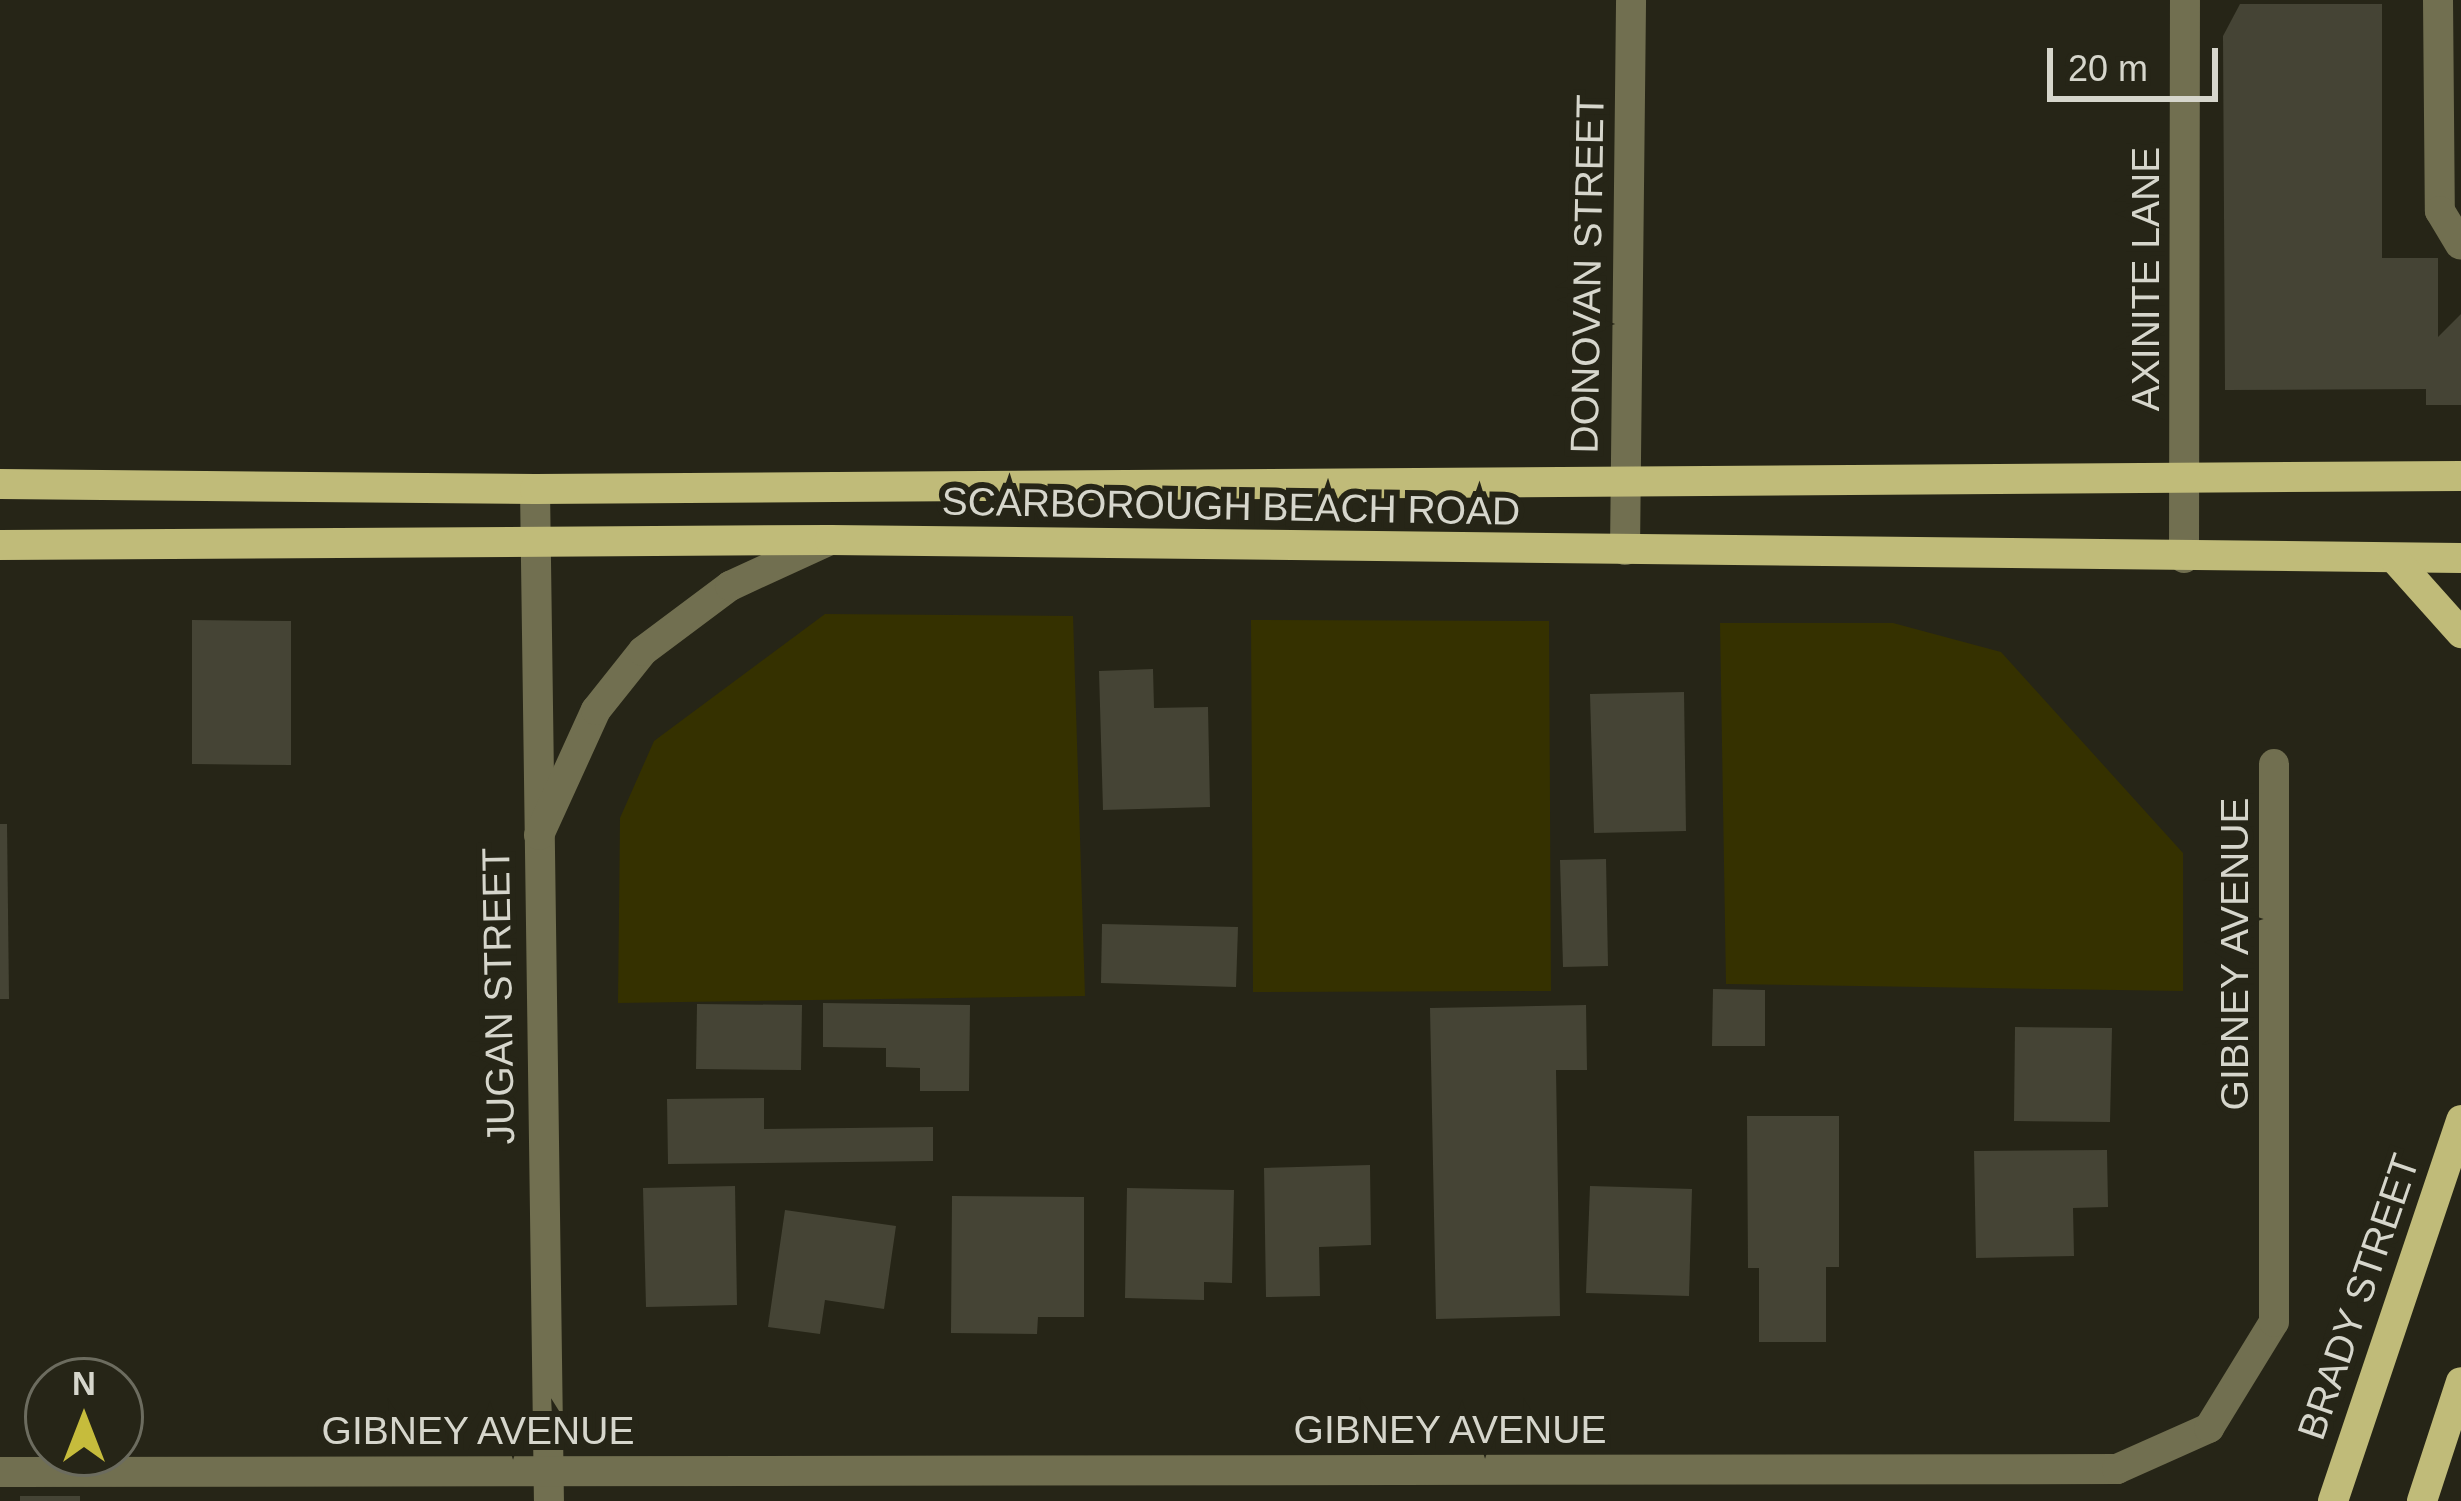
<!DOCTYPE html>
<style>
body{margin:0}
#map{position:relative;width:2461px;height:1501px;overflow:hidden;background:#262517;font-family:Helvetica,sans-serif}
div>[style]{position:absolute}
.green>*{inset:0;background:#353100}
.building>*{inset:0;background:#454435}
.minor>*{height:30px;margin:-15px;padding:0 15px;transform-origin:15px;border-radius:15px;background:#716f50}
.major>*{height:30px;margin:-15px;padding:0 15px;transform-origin:15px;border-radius:15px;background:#c0bb79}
span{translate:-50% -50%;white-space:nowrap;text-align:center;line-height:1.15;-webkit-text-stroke:12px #262517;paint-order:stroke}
.street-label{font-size:39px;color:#d6d6cc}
.north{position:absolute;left:24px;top:1357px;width:120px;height:120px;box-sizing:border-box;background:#262517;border:3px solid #6c6c5f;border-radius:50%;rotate:0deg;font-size:33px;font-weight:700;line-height:48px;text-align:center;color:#d6d6cc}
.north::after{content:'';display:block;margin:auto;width:42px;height:54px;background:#c6bc3c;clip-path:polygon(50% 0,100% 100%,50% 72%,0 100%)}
.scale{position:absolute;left:2047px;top:48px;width:171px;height:54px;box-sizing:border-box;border:6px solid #d6d6cc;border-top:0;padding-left:15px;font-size:36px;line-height:42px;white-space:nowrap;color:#d6d6cc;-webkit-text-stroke:9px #262517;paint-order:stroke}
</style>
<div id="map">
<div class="green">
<i style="clip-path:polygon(825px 614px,1073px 616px,1085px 996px,618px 1003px,620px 818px,654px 741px)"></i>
<i style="clip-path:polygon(1251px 620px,1549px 621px,1551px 991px,1253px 992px)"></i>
<i style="clip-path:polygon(1720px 623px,1893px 623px,2001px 652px,2183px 853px,2183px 991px,1726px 984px)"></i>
</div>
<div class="building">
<i style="clip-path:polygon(2240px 4px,2382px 4px,2382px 258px,2438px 258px,2438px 337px,2461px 314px,2461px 405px,2426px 405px,2426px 389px,2225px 390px,2223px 36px)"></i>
<i style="clip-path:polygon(192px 620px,291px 621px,291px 765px,192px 764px)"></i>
<i style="clip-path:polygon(1153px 669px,1154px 708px,1208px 707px,1210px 807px,1103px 810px,1099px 671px)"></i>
<i style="clip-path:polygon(1684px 692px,1686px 831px,1594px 833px,1590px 694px)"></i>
<i style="clip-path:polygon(0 824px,7px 824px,9px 999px,0 999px)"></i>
<i style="clip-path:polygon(1606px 859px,1608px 966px,1563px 967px,1560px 860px)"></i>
<i style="clip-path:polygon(1102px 924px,1238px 927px,1236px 987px,1101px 983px)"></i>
<i style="clip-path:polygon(1713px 989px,1765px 990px,1765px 1046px,1712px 1046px)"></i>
<i style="clip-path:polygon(823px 1003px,970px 1005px,969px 1091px,920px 1091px,920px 1068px,886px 1067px,886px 1048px,823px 1047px)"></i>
<i style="clip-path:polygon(697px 1004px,802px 1005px,801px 1070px,696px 1069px)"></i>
<i style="clip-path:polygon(1586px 1005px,1587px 1070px,1556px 1070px,1560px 1316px,1436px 1319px,1430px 1008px)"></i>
<i style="clip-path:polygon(2015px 1027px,2112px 1028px,2110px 1122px,2014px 1121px)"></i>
<i style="clip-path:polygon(764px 1098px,764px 1129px,933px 1127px,933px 1161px,668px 1164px,667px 1099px)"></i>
<i style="clip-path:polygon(1747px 1116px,1839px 1116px,1839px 1267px,1826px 1267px,1826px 1342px,1759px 1342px,1759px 1268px,1748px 1268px)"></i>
<i style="clip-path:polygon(2107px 1150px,2108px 1207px,2073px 1208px,2074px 1256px,1976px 1258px,1974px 1151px)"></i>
<i style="clip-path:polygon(1370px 1165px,1371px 1245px,1319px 1247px,1320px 1296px,1266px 1297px,1264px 1168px)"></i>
<i style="clip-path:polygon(735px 1186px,737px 1305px,646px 1307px,643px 1188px)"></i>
<i style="clip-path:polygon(1590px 1186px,1692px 1189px,1689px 1296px,1586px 1293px)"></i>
<i style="clip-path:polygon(1127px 1188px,1234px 1190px,1232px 1283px,1204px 1282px,1204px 1300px,1125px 1298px)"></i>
<i style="clip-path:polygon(952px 1196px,1084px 1197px,1084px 1317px,1038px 1317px,1037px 1334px,951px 1333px)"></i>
<i style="clip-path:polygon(785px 1210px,896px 1226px,884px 1309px,825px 1300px,820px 1334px,768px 1327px)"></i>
<i style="clip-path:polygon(20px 1496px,80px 1496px,80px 1501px,20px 1501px)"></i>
</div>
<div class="minor">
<i style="left:2438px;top:0;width:211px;rotate:89.5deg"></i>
<i style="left:2440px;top:211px;width:39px;rotate:59deg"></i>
<i style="left:535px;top:489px;width:1012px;rotate:89.21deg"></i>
<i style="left:1625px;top:550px;width:550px;rotate:-89.37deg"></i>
<i style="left:2184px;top:558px;width:558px;rotate:-89.9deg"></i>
<i style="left:539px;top:835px;width:137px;rotate:-65.5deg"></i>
<i style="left:596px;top:710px;width:75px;rotate:-51.5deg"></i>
<i style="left:643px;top:651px;width:109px;rotate:-36.8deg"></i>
<i style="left:730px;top:586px;width:110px;rotate:-24.7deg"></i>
<i style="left:0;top:1472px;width:2117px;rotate:-0.08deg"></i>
<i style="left:2117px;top:1469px;width:101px;rotate:-24deg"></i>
<i style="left:2209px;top:1428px;width:124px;rotate:-58.5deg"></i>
<i style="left:2274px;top:1322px;width:558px;rotate:-90deg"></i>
</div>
<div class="major">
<i style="left:0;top:484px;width:535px;rotate:0.54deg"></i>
<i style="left:535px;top:489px;width:1926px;rotate:-0.39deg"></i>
<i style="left:0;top:545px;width:830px;rotate:-0.35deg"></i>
<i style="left:830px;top:540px;width:1631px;rotate:0.63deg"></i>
<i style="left:2394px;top:558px;width:101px;rotate:48.2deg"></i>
<i style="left:2333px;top:1501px;width:402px;rotate:-71.4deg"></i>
<i style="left:2422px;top:1501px;width:125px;rotate:-71.9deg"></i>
</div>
<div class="street-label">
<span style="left:1588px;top:274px;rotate:-89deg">DONOVAN STREET</span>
<span style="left:2146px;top:279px;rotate:-90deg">AXINITE LANE</span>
<span style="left:1231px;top:507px;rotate:1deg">SCARBOROUGH BEACH ROAD</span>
<span style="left:2235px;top:954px;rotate:-90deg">GIBNEY AVENUE</span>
<span style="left:499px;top:996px;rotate:-91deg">JUGAN STREET</span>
<span style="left:2359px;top:1297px;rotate:-71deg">BRADY STREET</span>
<span style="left:1450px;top:1430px">GIBNEY AVENUE</span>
<span style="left:478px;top:1431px">GIBNEY AVENUE</span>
</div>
<div class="north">N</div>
<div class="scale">20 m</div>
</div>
